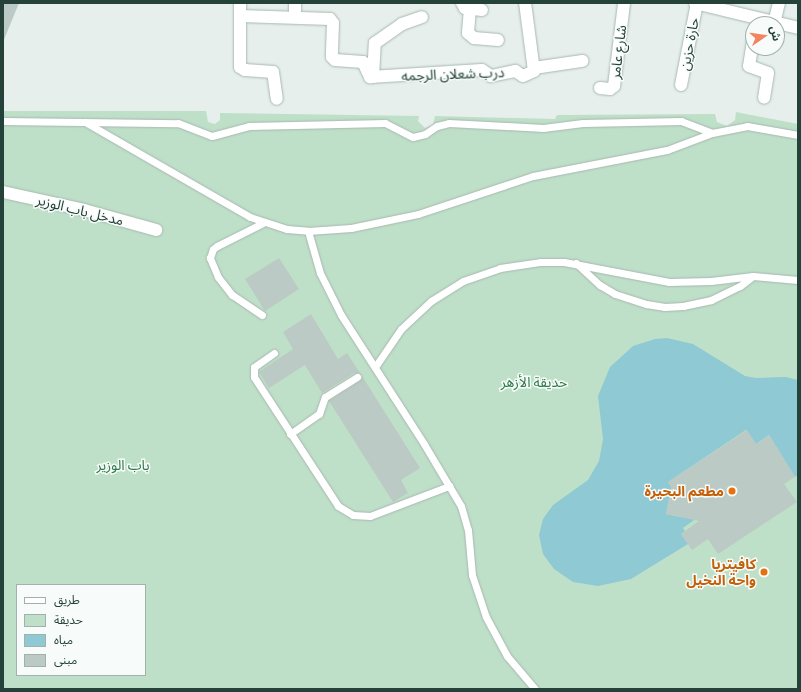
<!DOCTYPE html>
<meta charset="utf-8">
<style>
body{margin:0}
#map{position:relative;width:801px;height:692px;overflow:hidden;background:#e6efeb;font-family:"Titillium Web","Noto Sans Arabic",sans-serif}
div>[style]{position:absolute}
.green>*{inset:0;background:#bfe0c8}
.water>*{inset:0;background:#8ec9d4}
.building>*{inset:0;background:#bbcac4}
.roads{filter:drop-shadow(0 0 1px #a8b8b2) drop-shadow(0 0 1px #a8b8b2)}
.lane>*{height:7px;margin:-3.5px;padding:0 3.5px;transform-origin:3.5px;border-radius:3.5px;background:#fff}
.street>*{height:12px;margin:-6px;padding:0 6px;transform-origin:6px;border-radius:6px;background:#fff}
.dots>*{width:11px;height:11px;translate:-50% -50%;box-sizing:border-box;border:2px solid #f7fbf9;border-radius:50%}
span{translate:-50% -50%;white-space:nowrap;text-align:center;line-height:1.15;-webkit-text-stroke:3px #f7fbf9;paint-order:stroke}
.street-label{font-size:14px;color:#24423a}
.park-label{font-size:14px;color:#2d7a4b}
.food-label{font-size:14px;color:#c56008;font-weight:700}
.right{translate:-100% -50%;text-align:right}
.frame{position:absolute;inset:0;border:4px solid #24423a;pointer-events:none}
.legend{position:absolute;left:16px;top:584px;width:130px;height:92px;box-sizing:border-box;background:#f7fbf9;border:1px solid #a3b1ad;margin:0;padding:5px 7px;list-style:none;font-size:12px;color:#24423a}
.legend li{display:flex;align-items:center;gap:8px;height:20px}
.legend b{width:20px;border:1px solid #a3b1ad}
.north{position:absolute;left:745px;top:16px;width:40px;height:40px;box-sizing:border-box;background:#f7fbf9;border:1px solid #a3b1ad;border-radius:50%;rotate:77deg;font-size:11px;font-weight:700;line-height:16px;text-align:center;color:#24423a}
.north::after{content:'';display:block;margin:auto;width:14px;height:18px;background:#f4845f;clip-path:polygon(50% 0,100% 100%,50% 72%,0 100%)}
</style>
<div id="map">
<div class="green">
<i style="clip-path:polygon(evenodd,3px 111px,206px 111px,208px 122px,215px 124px,220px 120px,220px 113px,419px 116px,418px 121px,425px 128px,433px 125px,435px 116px,555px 119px,557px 115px,715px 114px,717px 122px,727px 126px,735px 120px,736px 112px,798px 124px,798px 689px,3px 689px,3px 111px,17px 585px,145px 585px,145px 675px,17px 675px,17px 585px)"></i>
</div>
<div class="water">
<i style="clip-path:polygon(667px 338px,693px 344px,745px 376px,756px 378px,786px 377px,798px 380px,798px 475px,795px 477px,769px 435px,756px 444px,746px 430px,668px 482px,681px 501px,669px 499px,666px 514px,681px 517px,684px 505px,694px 520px,683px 528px,685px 531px,681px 534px,688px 544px,631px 579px,598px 586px,573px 582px,554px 569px,543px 554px,539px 535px,543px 519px,553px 505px,588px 480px,599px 461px,603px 439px,598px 396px,610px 367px,633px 346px,655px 339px)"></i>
</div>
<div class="building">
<i style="clip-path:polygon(3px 3px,19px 3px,3px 42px)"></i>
<i style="clip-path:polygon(279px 258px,299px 289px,265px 311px,245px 279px)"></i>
<i style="clip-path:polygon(311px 314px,338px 359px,347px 353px,360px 373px,354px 373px,322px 393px,305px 365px,269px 388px,259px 372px,293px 349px,283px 332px)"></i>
<i style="clip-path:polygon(362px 376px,420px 468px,401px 480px,408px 493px,393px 502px,329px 401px,360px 381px)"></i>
<i style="clip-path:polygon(747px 430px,756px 444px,769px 435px,795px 477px,784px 484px,797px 502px,718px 554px,708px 539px,692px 550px,681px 534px,699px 521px,666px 514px,671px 487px,668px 482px)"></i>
</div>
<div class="roads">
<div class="lane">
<i style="left:3px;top:121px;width:175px;rotate:0.7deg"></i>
<i style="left:178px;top:123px;width:36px;rotate:21deg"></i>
<i style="left:212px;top:136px;width:38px;rotate:-15deg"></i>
<i style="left:249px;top:126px;width:136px;rotate:-1.3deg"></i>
<i style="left:385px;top:123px;width:31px;rotate:27deg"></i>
<i style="left:413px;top:137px;width:12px;rotate:-14deg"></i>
<i style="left:425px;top:134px;width:14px;rotate:-34deg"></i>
<i style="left:437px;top:126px;width:12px;rotate:-14deg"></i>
<i style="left:449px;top:123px;width:94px;rotate:3deg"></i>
<i style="left:543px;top:128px;width:40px;rotate:-7.1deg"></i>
<i style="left:583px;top:123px;width:98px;rotate:-1.2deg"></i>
<i style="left:681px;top:121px;width:33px;rotate:21deg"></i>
<i style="left:712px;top:133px;width:36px;rotate:-11deg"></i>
<i style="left:747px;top:126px;width:52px;rotate:10deg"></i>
<i style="left:85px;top:122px;width:190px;rotate:29.9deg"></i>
<i style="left:250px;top:217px;width:39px;rotate:18deg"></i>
<i style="left:287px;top:229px;width:21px;rotate:5deg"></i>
<i style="left:308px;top:231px;width:43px;rotate:-4deg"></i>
<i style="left:351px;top:228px;width:68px;rotate:-11.8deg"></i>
<i style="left:418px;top:214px;width:121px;rotate:-18.3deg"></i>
<i style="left:533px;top:176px;width:136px;rotate:-11deg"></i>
<i style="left:667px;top:150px;width:48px;rotate:-20.7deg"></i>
<i style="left:308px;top:231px;width:44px;rotate:74.1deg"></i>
<i style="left:320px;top:273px;width:47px;rotate:63.4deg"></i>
<i style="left:341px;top:315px;width:153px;rotate:57.2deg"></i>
<i style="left:424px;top:444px;width:72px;rotate:59.2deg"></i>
<i style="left:461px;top:506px;width:25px;rotate:74deg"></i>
<i style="left:468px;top:530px;width:45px;rotate:84.9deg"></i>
<i style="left:472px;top:575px;width:44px;rotate:71.6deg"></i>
<i style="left:486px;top:617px;width:44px;rotate:61.7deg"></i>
<i style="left:507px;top:656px;width:43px;rotate:49.7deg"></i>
<i style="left:576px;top:263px;width:33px;rotate:43deg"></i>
<i style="left:600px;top:285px;width:17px;rotate:31deg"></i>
<i style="left:615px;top:294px;width:33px;rotate:18deg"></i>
<i style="left:646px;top:304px;width:19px;rotate:9deg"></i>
<i style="left:665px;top:307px;width:18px;rotate:-3deg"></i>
<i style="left:683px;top:306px;width:29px;rotate:-12deg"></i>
<i style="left:711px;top:300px;width:32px;rotate:-26deg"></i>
<i style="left:740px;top:286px;width:16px;rotate:-38deg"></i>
<i style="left:262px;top:315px;width:36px;rotate:-146deg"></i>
<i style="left:232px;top:295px;width:23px;rotate:-128deg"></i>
<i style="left:218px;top:277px;width:21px;rotate:-113deg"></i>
<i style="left:210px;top:258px;width:9px;rotate:-72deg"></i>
<i style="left:213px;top:249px;width:5px;rotate:-37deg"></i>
<i style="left:217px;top:246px;width:51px;rotate:-26.6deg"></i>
<i style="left:274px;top:353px;width:24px;rotate:145deg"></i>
<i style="left:254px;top:367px;width:10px;rotate:90deg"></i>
<i style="left:254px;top:377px;width:154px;rotate:56.9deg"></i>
<i style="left:338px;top:506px;width:17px;rotate:31deg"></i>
<i style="left:353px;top:515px;width:17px;rotate:3deg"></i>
<i style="left:370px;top:516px;width:85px;rotate:-20.8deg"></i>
<i style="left:375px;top:367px;width:46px;rotate:-55.6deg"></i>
<i style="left:401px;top:329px;width:41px;rotate:-43deg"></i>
<i style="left:431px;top:301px;width:38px;rotate:-32deg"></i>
<i style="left:463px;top:281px;width:39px;rotate:-19deg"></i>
<i style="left:500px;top:268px;width:40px;rotate:-8.5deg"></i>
<i style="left:540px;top:262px;width:24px"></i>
<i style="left:564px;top:262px;width:107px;rotate:10.8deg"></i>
<i style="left:669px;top:282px;width:42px;rotate:-1.4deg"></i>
<i style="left:711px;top:281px;width:42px;rotate:-6.8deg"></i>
<i style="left:753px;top:276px;width:45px;rotate:5.1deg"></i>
<i style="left:290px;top:434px;width:35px;rotate:-35deg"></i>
<i style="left:319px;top:414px;width:18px;rotate:-71deg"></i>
<i style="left:325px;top:397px;width:38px;rotate:-32deg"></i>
</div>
<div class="street">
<i style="left:240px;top:3px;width:64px;rotate:90deg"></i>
<i style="left:240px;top:67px;width:6px;rotate:31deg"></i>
<i style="left:245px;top:70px;width:28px;rotate:4deg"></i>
<i style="left:273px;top:72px;width:27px;rotate:82deg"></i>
<i style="left:462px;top:3px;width:6px;rotate:59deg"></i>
<i style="left:465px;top:8px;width:17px;rotate:7deg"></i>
<i style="left:695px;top:3px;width:106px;rotate:13.6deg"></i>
<i style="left:470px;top:9px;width:24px;rotate:95deg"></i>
<i style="left:468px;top:33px;width:8px;rotate:40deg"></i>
<i style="left:474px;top:38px;width:24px;rotate:5deg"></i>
<i style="left:240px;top:16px;width:90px;rotate:1.9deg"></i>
<i style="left:330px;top:19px;width:5px;rotate:53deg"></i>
<i style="left:333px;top:23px;width:34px;rotate:92deg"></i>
<i style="left:332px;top:57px;width:4px;rotate:45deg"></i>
<i style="left:335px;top:60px;width:28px;rotate:4deg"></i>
<i style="left:363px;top:62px;width:17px;rotate:65deg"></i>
<i style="left:370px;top:77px;width:112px;rotate:-3.6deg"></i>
<i style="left:482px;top:70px;width:11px;rotate:34deg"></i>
<i style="left:491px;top:76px;width:25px;rotate:-12deg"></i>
<i style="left:515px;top:71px;width:9px;rotate:32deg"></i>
<i style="left:523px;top:76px;width:12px;rotate:-24deg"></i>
<i style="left:534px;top:71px;width:69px;rotate:-97.5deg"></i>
<i style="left:295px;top:17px;width:14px;rotate:-90deg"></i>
<i style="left:774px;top:23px;width:21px;rotate:-76deg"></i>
<i style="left:753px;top:41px;width:25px;rotate:99deg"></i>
<i style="left:749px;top:66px;width:20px;rotate:20deg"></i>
<i style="left:768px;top:73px;width:25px;rotate:99deg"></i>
<i style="left:534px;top:68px;width:49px;rotate:-8.3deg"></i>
<i style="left:373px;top:77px;width:34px;rotate:-87deg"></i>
<i style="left:375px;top:43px;width:33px;rotate:-35deg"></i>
<i style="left:402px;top:24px;width:21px;rotate:-19deg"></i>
<i style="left:681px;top:85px;width:84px;rotate:-79deg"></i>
<i style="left:600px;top:88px;width:10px;rotate:6deg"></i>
<i style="left:610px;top:89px;width:5px;rotate:-37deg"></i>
<i style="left:614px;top:86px;width:84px;rotate:-83.1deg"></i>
<i style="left:3px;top:192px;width:83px;rotate:12.5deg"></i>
<i style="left:84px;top:210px;width:75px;rotate:15.5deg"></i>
</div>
</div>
<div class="dots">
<i style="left:732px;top:491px;background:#e8710a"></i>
<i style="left:764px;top:572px;background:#e8710a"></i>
</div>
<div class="street-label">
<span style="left:689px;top:44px;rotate:-79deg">حارة حزين</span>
<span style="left:618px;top:52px;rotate:-83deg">شارع عامر</span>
<span style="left:453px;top:74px;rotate:-2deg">درب شعلان الرجمه</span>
<span style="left:80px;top:210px;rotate:14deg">مدخل باب الوزير</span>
</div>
<div class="park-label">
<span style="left:534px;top:382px">حديقة الأزهر</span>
<span style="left:123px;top:465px">باب الوزير</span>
</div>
<div class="food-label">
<span class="right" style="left:724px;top:491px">مطعم البحيرة</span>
<span class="right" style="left:756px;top:572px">كافيتريا<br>واحة النخيل</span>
</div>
<div class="frame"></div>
<ul class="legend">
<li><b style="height:5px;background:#fff"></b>طريق</li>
<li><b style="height:11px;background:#bfe0c8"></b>حديقة</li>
<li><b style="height:11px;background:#8ec9d4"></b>مياه</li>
<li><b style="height:11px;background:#bbcac4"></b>مبنى</li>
</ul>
<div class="north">ش</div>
</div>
